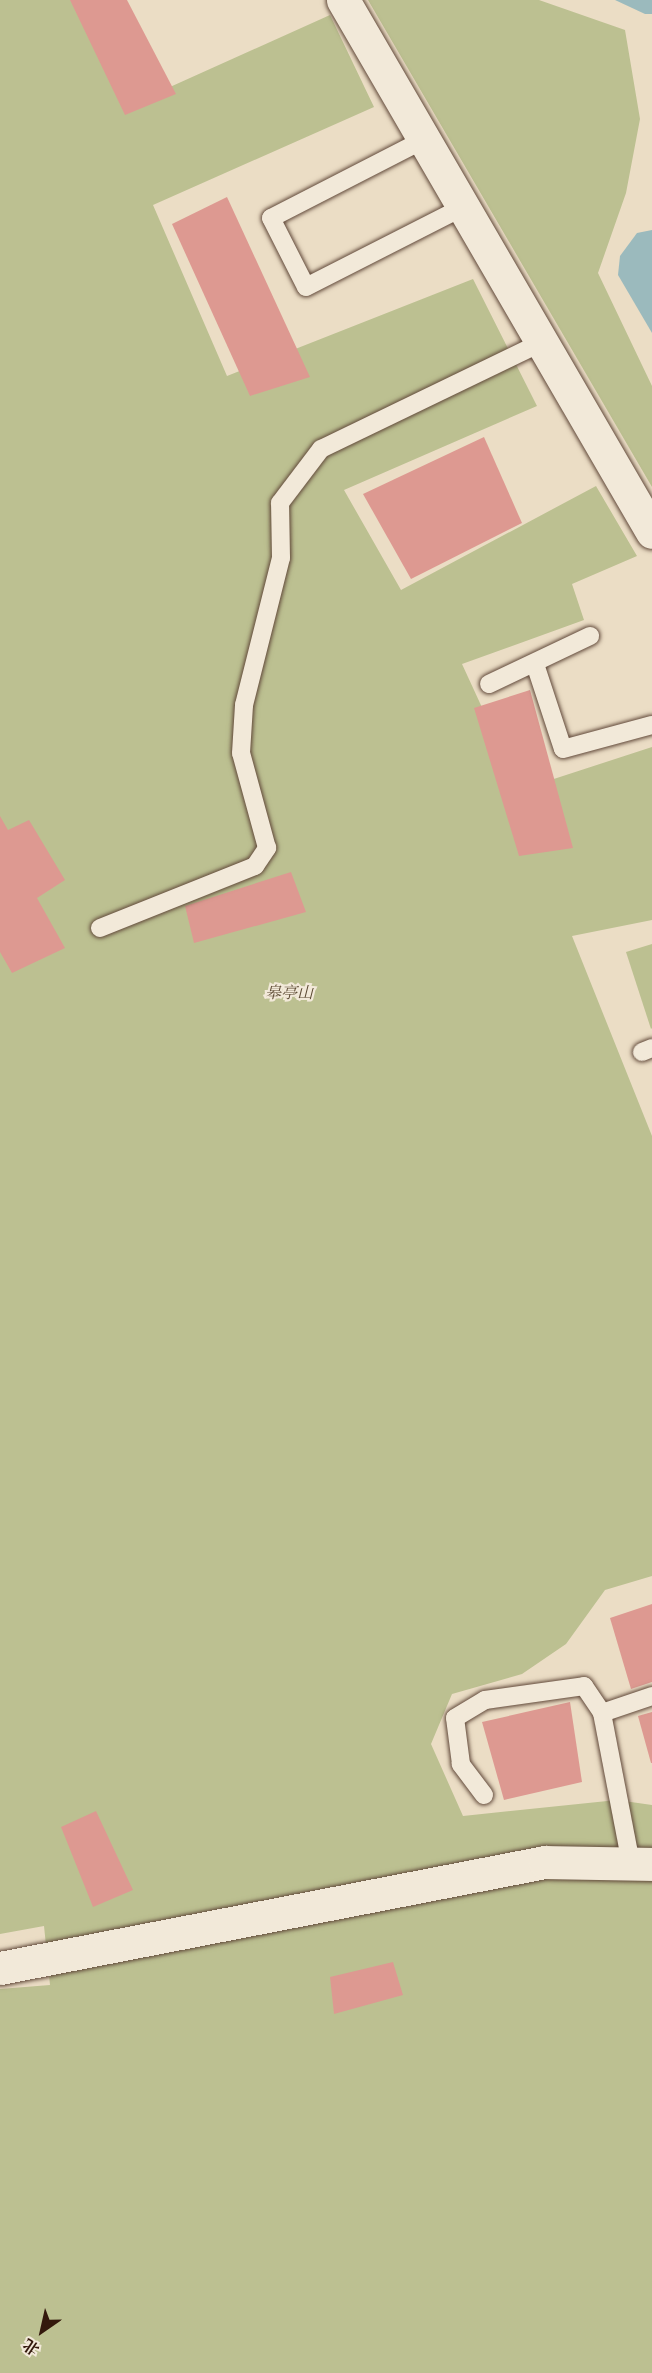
<!DOCTYPE html>
<meta charset="utf-8">
<style>
body{margin:0}
#map{position:relative;width:652px;height:2373px;overflow:hidden;background:#ebddc5;font-family:"Old Standard TT","Noto Serif SC",serif}
div>[style]{position:absolute}
.green>*{inset:0;background:#bcc091}
.water>*{inset:0;background:#9bbabd}
.building>*{inset:0;background:#dd9991}
.roads{filter:drop-shadow(0 0 2px #61493a) drop-shadow(0 0 2px #61493a)}
.service>*{height:18px;margin:-9px;padding:0 9px;transform-origin:9px;border-radius:9px;background:#f2e9d9}
.minor>*{height:33px;margin:-16.5px;padding:0 16.5px;transform-origin:16.5px;border-radius:16.5px;background:#f2e9d9}
span{translate:-50% -50%;white-space:nowrap;text-align:center;line-height:1.15;-webkit-text-stroke:4.5px #f2e9d9;paint-order:stroke}
.park-label{font-size:16px;color:#5c4a34;font-style:italic}
.north{position:absolute;left:12px;top:2301px;width:60px;height:60px;-webkit-text-stroke:4px #f2e9d9;paint-order:stroke;rotate:214deg;font-size:16px;font-weight:700;line-height:24px;text-align:center;color:#33180c}
.north::after{content:'';display:block;margin:auto;width:21px;height:27px;background:#33180c;clip-path:polygon(50% 0,100% 100%,50% 72%,0 100%)}
</style>
<div id="map">
<div class="green">
<i style="clip-path:polygon(0 0,75px 0,130px 105px,330px 15px,374px 107px,153px 205px,227px 376px,473px 279px,537px 406px,344px 490px,401px 590px,596px 486px,637px 556px,572px 584px,584px 620px,462px 664px,520px 790px,652px 747px,652px 920px,572px 936px,652px 1136px,652px 1576px,605px 1590px,566px 1644px,522px 1674px,452px 1694px,431px 1744px,463px 1816px,617px 1800px,652px 1805px,652px 2373px,0 2373px,0 1989px,50px 1985px,44px 1926px,0 1934px)"></i>
<i style="clip-path:polygon(368px 0,539px 0,625px 30px,640px 119px,626px 193px,598px 273px,652px 386px,652px 487px)"></i>
<i style="clip-path:polygon(652px 944px,652px 1028px,651px 1029px,626px 952px)"></i>
</div>
<div class="water">
<i style="clip-path:polygon(615px 0,652px 0,652px 14px,645px 14px)"></i>
<i style="clip-path:polygon(652px 230px,652px 333px,618px 275px,620px 256px,637px 233px)"></i>
</div>
<div class="building">
<i style="clip-path:polygon(70px 0,127px 0,176px 94px,125px 115px)"></i>
<i style="clip-path:polygon(227px 197px,310px 377px,250px 396px,172px 224px)"></i>
<i style="clip-path:polygon(484px 437px,522px 523px,411px 579px,363px 494px)"></i>
<i style="clip-path:polygon(530px 690px,573px 848px,519px 856px,474px 708px)"></i>
<i style="clip-path:polygon(0 816px,8px 830px,29px 820px,65px 880px,37px 898px,65px 948px,12px 973px,0 952px)"></i>
<i style="clip-path:polygon(291px 872px,306px 912px,194px 943px,185px 906px)"></i>
<i style="clip-path:polygon(652px 1604px,652px 1682px,631px 1689px,610px 1618px)"></i>
<i style="clip-path:polygon(570px 1702px,582px 1782px,504px 1800px,482px 1722px)"></i>
<i style="clip-path:polygon(652px 1712px,652px 1763px,651px 1763px,638px 1716px)"></i>
<i style="clip-path:polygon(96px 1811px,133px 1890px,93px 1907px,61px 1827px)"></i>
<i style="clip-path:polygon(393px 1962px,403px 1995px,334px 2014px,330px 1977px)"></i>
</div>
<div class="roads">
<div class="service">
<i style="left:425px;top:139px;width:173px;rotate:152.8deg"></i>
<i style="left:271px;top:218px;width:77px;rotate:63.1deg"></i>
<i style="left:306px;top:287px;width:178px;rotate:-27deg"></i>
<i style="left:535px;top:664px;width:89px;rotate:71.8deg"></i>
<i style="left:563px;top:749px;width:92px;rotate:-15.1deg"></i>
<i style="left:489px;top:684px;width:112px;rotate:-25.4deg"></i>
<i style="left:100px;top:928px;width:167px;rotate:-21.8deg"></i>
<i style="left:255px;top:866px;width:22px;rotate:-56deg"></i>
<i style="left:267px;top:848px;width:98px;rotate:-105.3deg"></i>
<i style="left:241px;top:753px;width:48px;rotate:-86.4deg"></i>
<i style="left:244px;top:705px;width:152px;rotate:-75.9deg"></i>
<i style="left:281px;top:558px;width:55px;rotate:-91deg"></i>
<i style="left:280px;top:503px;width:68px;rotate:-52.8deg"></i>
<i style="left:321px;top:449px;width:248px;rotate:-25.8deg"></i>
<i style="left:642px;top:1052px;width:11px;rotate:-22deg"></i>
<i style="left:602px;top:1713px;width:154px;rotate:79.1deg"></i>
<i style="left:484px;top:1795px;width:39px;rotate:-127deg"></i>
<i style="left:461px;top:1764px;width:46px;rotate:-97.4deg"></i>
<i style="left:455px;top:1718px;width:35px;rotate:-31deg"></i>
<i style="left:485px;top:1700px;width:100px;rotate:-8deg"></i>
<i style="left:584px;top:1686px;width:32px;rotate:56deg"></i>
<i style="left:602px;top:1713px;width:53px;rotate:-18.8deg"></i>
</div>
<div class="minor">
<i style="left:343px;top:0;width:615px;rotate:59.85deg"></i>
<i style="left:0;top:1968px;width:555px;rotate:-11.01deg"></i>
<i style="left:545px;top:1862px;width:107px;rotate:1.1deg"></i>
</div>
</div>
<div class="park-label">
<span style="left:289px;top:994px">皋亭山</span>
</div>
<div class="north">北</div>
</div>
